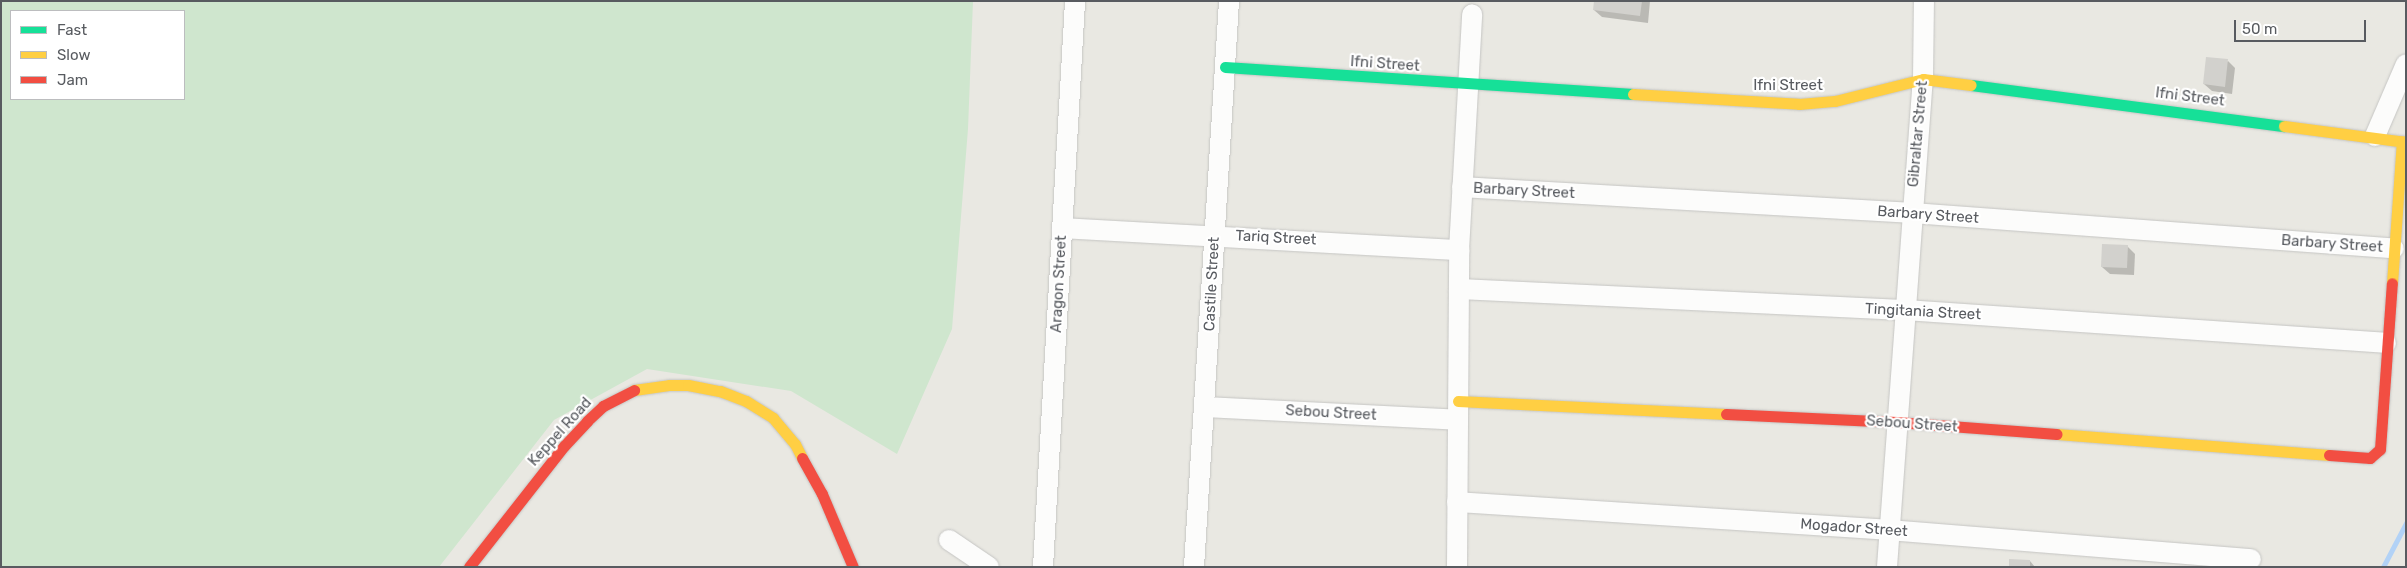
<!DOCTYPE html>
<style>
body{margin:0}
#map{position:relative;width:2407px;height:568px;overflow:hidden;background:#e9e8e2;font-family:Rubik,sans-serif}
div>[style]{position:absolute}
.green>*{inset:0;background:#cfe6ce}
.shadow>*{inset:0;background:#0003}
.stream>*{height:5px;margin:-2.5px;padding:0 2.5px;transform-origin:2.5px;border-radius:2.5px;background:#b2d2f6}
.building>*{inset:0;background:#d2d1cd}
.roads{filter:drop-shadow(0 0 1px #c5c5c3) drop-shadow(0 0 1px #c5c5c3)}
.street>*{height:20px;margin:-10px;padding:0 10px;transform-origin:10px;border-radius:10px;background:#fcfcfb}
.fast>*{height:11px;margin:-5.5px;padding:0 5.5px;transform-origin:5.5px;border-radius:5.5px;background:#16e098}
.slow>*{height:11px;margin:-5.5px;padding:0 5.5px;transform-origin:5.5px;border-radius:5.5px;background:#ffcf43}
.jam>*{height:11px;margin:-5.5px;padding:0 5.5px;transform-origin:5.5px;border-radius:5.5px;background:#f24e42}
span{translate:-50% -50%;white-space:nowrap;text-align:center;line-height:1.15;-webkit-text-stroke:4.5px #fff;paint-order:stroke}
.street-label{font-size:15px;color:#585b60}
.frame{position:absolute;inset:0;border:2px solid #585b60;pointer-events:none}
.legend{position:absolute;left:10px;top:10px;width:175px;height:90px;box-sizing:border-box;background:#fff;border:1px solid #bcbdbf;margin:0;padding:6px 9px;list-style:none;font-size:15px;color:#585b60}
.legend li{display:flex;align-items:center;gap:10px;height:25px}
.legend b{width:25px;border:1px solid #bcbdbf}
.scale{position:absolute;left:2234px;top:20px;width:132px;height:22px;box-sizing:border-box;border:2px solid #585b60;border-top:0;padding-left:6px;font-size:15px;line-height:18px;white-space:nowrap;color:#585b60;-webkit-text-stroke:4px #fff;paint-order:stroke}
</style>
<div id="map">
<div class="green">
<i style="clip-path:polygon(evenodd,1px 1px,973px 1px,968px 129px,952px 329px,897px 454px,791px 391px,647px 369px,554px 420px,439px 567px,1px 567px,1px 1px,11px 11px,184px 11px,184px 99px,11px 99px,11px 11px)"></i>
</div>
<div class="shadow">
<i style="clip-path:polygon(1595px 1px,1650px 1px,1648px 23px,1602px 17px,1594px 10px)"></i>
<i style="clip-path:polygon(2228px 61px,2235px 68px,2232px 94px,2212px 91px,2204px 84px)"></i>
<i style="clip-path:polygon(2127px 246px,2135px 254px,2134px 275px,2110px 274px,2102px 267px)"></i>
<i style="clip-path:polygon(2030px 561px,2035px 567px,2010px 567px)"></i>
</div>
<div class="stream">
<i style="left:2383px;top:567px;width:50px;rotate:-62.4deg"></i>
</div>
<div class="building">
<i style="clip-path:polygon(1594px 1px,1642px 1px,1640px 16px,1593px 10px)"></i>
<i style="clip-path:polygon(2206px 57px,2228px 59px,2225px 87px,2203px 84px)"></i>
<i style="clip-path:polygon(2102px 244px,2128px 245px,2127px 268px,2101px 267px)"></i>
<i style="clip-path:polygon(2009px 559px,2030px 560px,2030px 567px,2009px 567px)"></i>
</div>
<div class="roads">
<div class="street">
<i style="left:2375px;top:136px;width:78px;rotate:-66.7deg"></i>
<i style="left:1462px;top:187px;width:451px;rotate:3.3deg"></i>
<i style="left:1912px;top:213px;width:483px;rotate:4.2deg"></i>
<i style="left:1062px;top:228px;width:398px;rotate:3.2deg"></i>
<i style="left:1459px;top:289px;width:445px;rotate:2.7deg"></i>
<i style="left:1904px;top:310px;width:483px;rotate:3.9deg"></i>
<i style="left:1205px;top:407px;width:253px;rotate:2.9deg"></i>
<i style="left:1457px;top:502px;width:433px;rotate:3.7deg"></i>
<i style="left:1889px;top:530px;width:363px;rotate:4.6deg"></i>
<i style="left:949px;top:540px;width:48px;rotate:34deg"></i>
<i style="left:1043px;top:567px;width:567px;rotate:-86.76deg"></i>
<i style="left:1194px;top:567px;width:567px;rotate:-86.46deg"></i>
<i style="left:1457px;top:567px;width:317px;rotate:-89.6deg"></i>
<i style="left:1459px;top:250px;width:236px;rotate:-86.8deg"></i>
<i style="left:1887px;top:567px;width:489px;rotate:-85.8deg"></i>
<i style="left:1923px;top:79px;width:78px;rotate:-89.3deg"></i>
</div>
<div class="fast">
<i style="left:1225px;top:67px;width:409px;rotate:3.8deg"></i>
<i style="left:1971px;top:85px;width:316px;rotate:7.5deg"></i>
</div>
<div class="slow">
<i style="left:1633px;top:94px;width:166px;rotate:3.4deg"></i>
<i style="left:1799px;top:104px;width:36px;rotate:-5deg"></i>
<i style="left:1835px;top:101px;width:91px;rotate:-14deg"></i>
<i style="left:1923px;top:79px;width:48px;rotate:7.1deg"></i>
<i style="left:2284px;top:126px;width:123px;rotate:7.5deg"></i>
<i style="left:2392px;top:283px;width:142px;rotate:-86deg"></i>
<i style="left:634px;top:390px;width:35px;rotate:-8deg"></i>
<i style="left:669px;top:385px;width:19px"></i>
<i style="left:688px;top:385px;width:33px;rotate:11deg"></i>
<i style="left:720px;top:391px;width:28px;rotate:21deg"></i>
<i style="left:746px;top:401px;width:32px;rotate:32deg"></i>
<i style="left:773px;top:418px;width:34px;rotate:50deg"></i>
<i style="left:795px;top:444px;width:16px;rotate:63deg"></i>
<i style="left:1458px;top:401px;width:268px;rotate:2.8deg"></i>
<i style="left:2057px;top:434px;width:273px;rotate:4.4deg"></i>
</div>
<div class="jam">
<i style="left:1726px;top:414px;width:171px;rotate:2.7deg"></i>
<i style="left:1897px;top:422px;width:160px;rotate:4.3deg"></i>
<i style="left:2329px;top:455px;width:41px;rotate:4.2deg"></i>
<i style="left:2370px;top:458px;width:13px;rotate:-42deg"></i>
<i style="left:2380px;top:449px;width:166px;rotate:-85.9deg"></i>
<i style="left:802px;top:458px;width:41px;rotate:60.9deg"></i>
<i style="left:822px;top:494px;width:79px;rotate:67deg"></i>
<i style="left:469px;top:567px;width:154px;rotate:-51.9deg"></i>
<i style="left:564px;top:446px;width:34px;rotate:-47deg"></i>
<i style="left:587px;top:421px;width:22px;rotate:-43deg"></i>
<i style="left:603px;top:406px;width:35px;rotate:-27deg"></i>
</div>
</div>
<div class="street-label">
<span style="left:1385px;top:64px;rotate:4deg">Ifni Street</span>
<span style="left:1788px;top:86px">Ifni Street</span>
<span style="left:2190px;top:97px;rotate:7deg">Ifni Street</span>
<span style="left:1918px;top:134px;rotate:-85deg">Gibraltar Street</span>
<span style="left:1524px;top:191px;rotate:3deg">Barbary Street</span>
<span style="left:1928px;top:215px;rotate:4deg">Barbary Street</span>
<span style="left:1276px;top:238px;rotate:3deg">Tariq Street</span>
<span style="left:2332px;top:244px;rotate:4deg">Barbary Street</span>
<span style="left:1059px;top:284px;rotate:-87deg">Aragon Street</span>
<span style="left:1212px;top:284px;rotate:-87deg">Castile Street</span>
<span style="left:1923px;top:312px;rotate:3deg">Tingitania Street</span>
<span style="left:1331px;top:413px;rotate:3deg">Sebou Street</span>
<span style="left:1912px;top:424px;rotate:4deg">Sebou Street</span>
<span style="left:560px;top:432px;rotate:-48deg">Keppel Road</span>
<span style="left:1854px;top:528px;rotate:4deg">Mogador Street</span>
</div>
<div class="frame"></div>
<ul class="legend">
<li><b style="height:6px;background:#16e098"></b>Fast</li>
<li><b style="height:6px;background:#ffcf43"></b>Slow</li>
<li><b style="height:6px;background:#f24e42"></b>Jam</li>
</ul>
<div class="scale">50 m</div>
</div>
